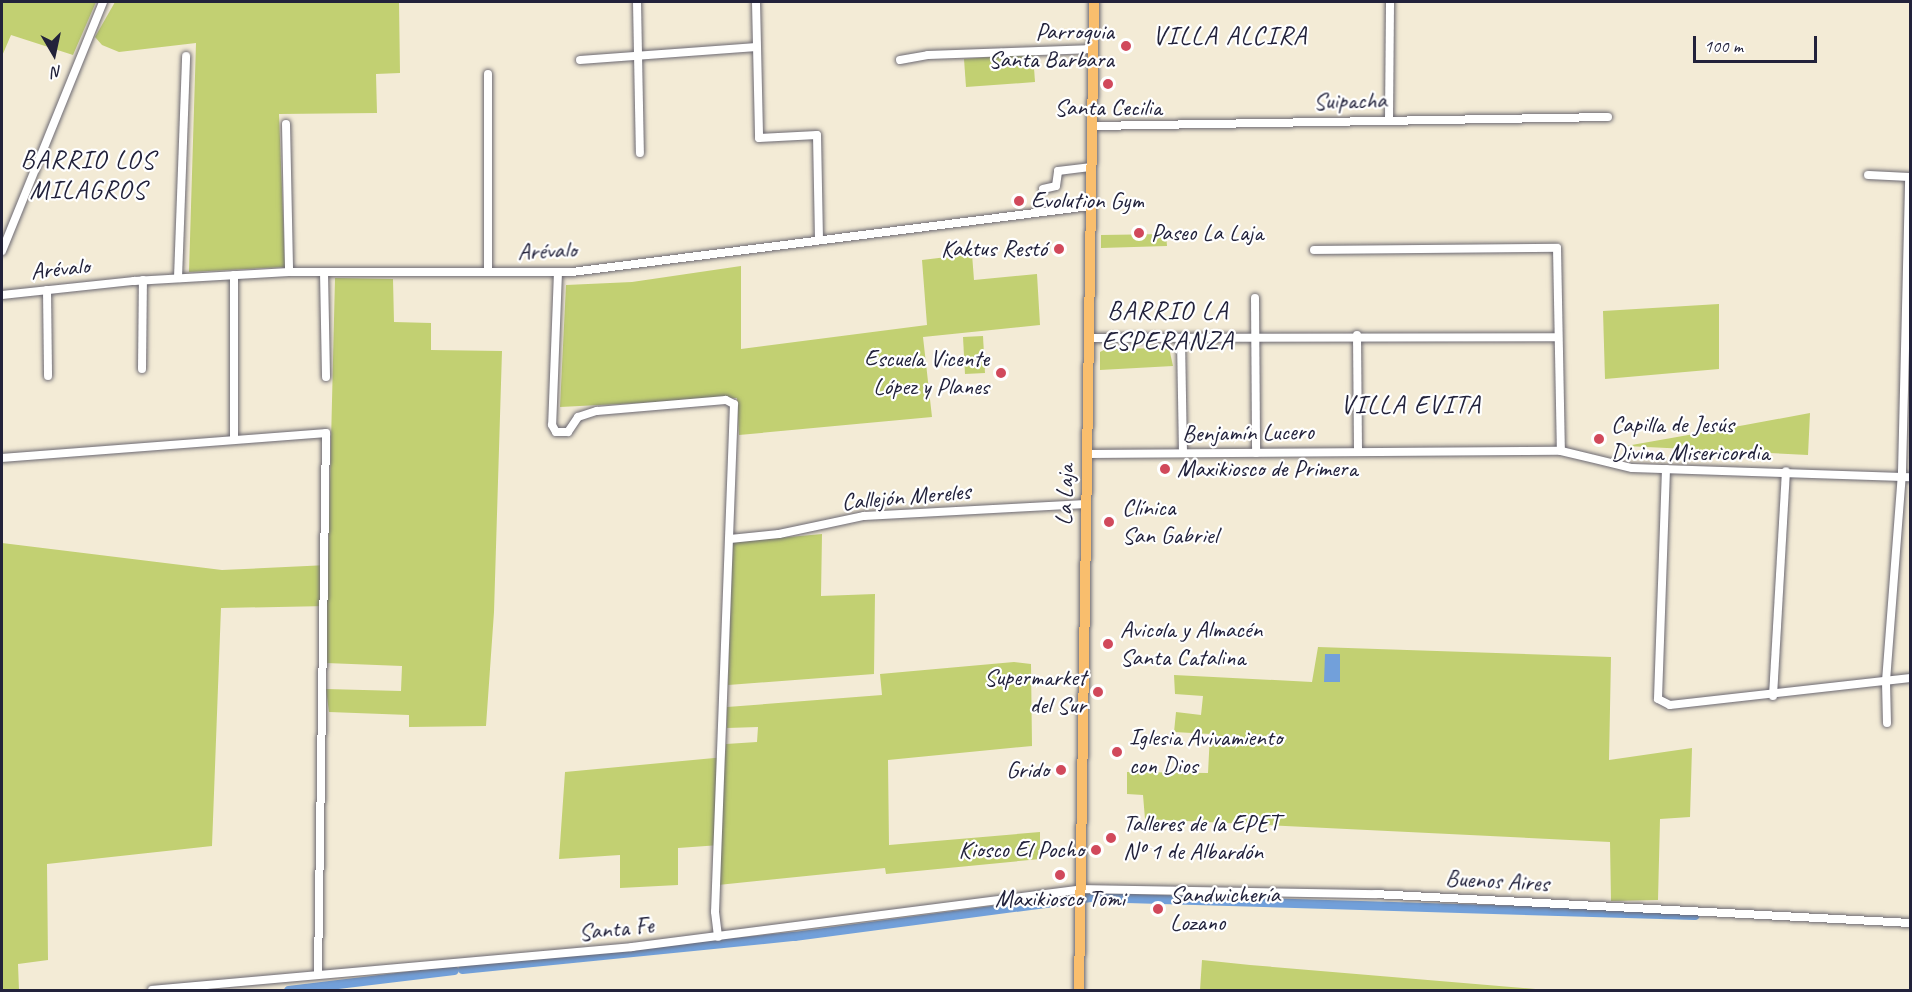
<!DOCTYPE html>
<meta charset="utf-8">
<style>
body{margin:0}
#map{position:relative;width:1912px;height:992px;overflow:hidden;background:#f3ebd6;font-family:Caveat,sans-serif}
div>[style]{position:absolute}
.green>*{inset:0;background:#c2d072}
.water>*{inset:0;background:#72a0da}
.canal>*{height:9px;margin:-4.5px;padding:0 4.5px;transform-origin:4.5px;border-radius:4.5px;background:#72a0da}
.roads{filter:drop-shadow(0 0 2px #6b6871) drop-shadow(0 0 2px #6b6871)}
.minor>*{height:8px;margin:-4px;padding:0 4px;transform-origin:4px;border-radius:4px;background:#fff}
.major>*{height:10px;margin:-5px;padding:0 5px;transform-origin:5px;border-radius:5px;background:#f9be6d}
.dots>*{width:16px;height:16px;translate:-50% -50%;box-sizing:border-box;border:3px solid #fff;border-radius:50%}
span{translate:-50% -50%;white-space:nowrap;text-align:center;line-height:1.15;-webkit-text-stroke:4.5px #fff;paint-order:stroke}
.poi-label{font-size:24px;color:#22223b}
.right{translate:-100% -50%;text-align:right}
.left{translate:0 -50%;text-align:left}
.street-label{font-size:24px;color:#22223b}
.neighbourhood-label{font-size:26px;color:#22223b;letter-spacing:1.5px}
.frame{position:absolute;inset:0;border:3px solid #22223b;pointer-events:none}
.north{position:absolute;left:24px;top:24px;width:60px;height:60px;-webkit-text-stroke:4px #fff;paint-order:stroke;rotate:171deg;font-size:16px;font-weight:700;line-height:24px;text-align:center;color:#22223b}
.north::after{content:'';display:block;margin:auto;width:21px;height:27px;background:#22223b;clip-path:polygon(50% 0,100% 100%,50% 72%,0 100%)}
.scale{position:absolute;left:1693px;top:36px;width:124px;height:27px;box-sizing:border-box;border:3px solid #22223b;border-top:0;padding-left:8px;font-size:18px;line-height:21px;white-space:nowrap;color:#22223b;-webkit-text-stroke:4px #fff;paint-order:stroke}
</style>
<div id="map">
<div class="green">
<i style="clip-path:polygon(2px 2px,96px 2px,73px 55px,11px 35px,2px 56px)"></i>
<i style="clip-path:polygon(115px 2px,399px 2px,400px 73px,376px 74px,377px 113px,279px 114px,285px 267px,189px 272px,196px 43px,119px 52px,102px 45px,95px 37px)"></i>
<i style="clip-path:polygon(1033px 54px,1035px 82px,966px 87px,964px 59px)"></i>
<i style="clip-path:polygon(1166px 234px,1167px 246px,1101px 248px,1101px 235px)"></i>
<i style="clip-path:polygon(972px 254px,974px 280px,1037px 274px,1040px 325px,923px 337px,932px 417px,739px 435px,737px 398px,560px 407px,566px 285px,632px 282px,741px 266px,741px 349px,927px 325px,922px 260px)"></i>
<i style="clip-path:polygon(335px 278px,393px 279px,394px 322px,431px 323px,431px 350px,502px 351px,494px 612px,486px 726px,409px 727px,409px 715px,329px 712px,326px 689px,401px 691px,402px 666px,326px 663px,327px 606px,221px 608px,212px 846px,47px 864px,48px 960px,18px 964px,19px 990px,2px 990px,2px 543px,222px 570px,328px 565px)"></i>
<i style="clip-path:polygon(1719px 304px,1719px 369px,1605px 379px,1603px 311px)"></i>
<i style="clip-path:polygon(983px 336px,985px 373px,965px 374px,963px 337px)"></i>
<i style="clip-path:polygon(1169px 348px,1173px 366px,1100px 370px,1100px 352px,1106px 349px)"></i>
<i style="clip-path:polygon(1810px 413px,1808px 455px,1626px 446px,1745px 425px)"></i>
<i style="clip-path:polygon(822px 534px,821px 596px,875px 594px,874px 674px,728px 685px,733px 542px)"></i>
<i style="clip-path:polygon(1318px 647px,1611px 657px,1609px 760px,1692px 748px,1690px 817px,1660px 819px,1658px 900px,1611px 901px,1610px 842px,1145px 819px,1143px 795px,1127px 794px,1127px 772px,1208px 773px,1210px 734px,1174px 732px,1176px 712px,1201px 715px,1203px 696px,1175px 694px,1174px 675px,1312px 682px)"></i>
<i style="clip-path:polygon(1014px 662px,1031px 664px,1032px 746px,888px 760px,889px 845px,1040px 832px,1040px 859px,886px 874px,885px 868px,718px 885px,720px 845px,678px 848px,678px 885px,620px 888px,620px 855px,559px 859px,565px 772px,725px 757px,726px 744px,757px 742px,758px 727px,727px 728px,727px 707px,882px 695px,880px 674px)"></i>
<i style="clip-path:polygon(1202px 960px,1250px 965px,1547px 990px,1200px 990px)"></i>
</div>
<div class="water">
<i style="clip-path:polygon(1325px 654px,1340px 654px,1340px 682px,1324px 682px)"></i>
</div>
<div class="canal">
<i style="left:462px;top:969px;width:334px;rotate:-5.7deg"></i>
<i style="left:794px;top:936px;width:301px;rotate:-7.5deg"></i>
<i style="left:1092px;top:897px;width:603px;rotate:1.71deg"></i>
<i style="left:288px;top:990px;width:167px;rotate:-6.9deg"></i>
</div>
<div class="roads">
<div class="minor">
<i style="left:637px;top:2px;width:151px;rotate:88.9deg"></i>
<i style="left:756px;top:2px;width:136px;rotate:88.7deg"></i>
<i style="left:759px;top:138px;width:58px;rotate:-3deg"></i>
<i style="left:817px;top:135px;width:104px;rotate:88.9deg"></i>
<i style="left:580px;top:60px;width:177px;rotate:-4.2deg"></i>
<i style="left:900px;top:60px;width:28px;rotate:-10deg"></i>
<i style="left:928px;top:55px;width:166px;rotate:-2.1deg"></i>
<i style="left:488px;top:74px;width:198px;rotate:90deg"></i>
<i style="left:1389px;top:119px;width:117px;rotate:-89.5deg"></i>
<i style="left:286px;top:124px;width:148px;rotate:88.8deg"></i>
<i style="left:1093px;top:126px;width:515px;rotate:-1deg"></i>
<i style="left:1868px;top:175px;width:42px;rotate:2.7deg"></i>
<i style="left:1043px;top:189px;width:13px;rotate:-13deg"></i>
<i style="left:1056px;top:186px;width:15px;rotate:-82deg"></i>
<i style="left:1058px;top:171px;width:34px;rotate:-7deg"></i>
<i style="left:1314px;top:250px;width:243px;rotate:-0.5deg"></i>
<i style="left:1557px;top:248px;width:203px;rotate:88.9deg"></i>
<i style="left:2px;top:251px;width:269px;rotate:-67.9deg"></i>
<i style="left:324px;top:272px;width:105px;rotate:88.9deg"></i>
<i style="left:558px;top:272px;width:153px;rotate:92.2deg"></i>
<i style="left:552px;top:425px;width:8px;rotate:60deg"></i>
<i style="left:556px;top:432px;width:12px"></i>
<i style="left:568px;top:432px;width:18px;rotate:-56deg"></i>
<i style="left:578px;top:417px;width:20px;rotate:-18deg"></i>
<i style="left:597px;top:411px;width:129px;rotate:-4.9deg"></i>
<i style="left:726px;top:400px;width:9px;rotate:27deg"></i>
<i style="left:734px;top:404px;width:508px;rotate:92.14deg"></i>
<i style="left:715px;top:912px;width:25px;rotate:83deg"></i>
<i style="left:178px;top:278px;width:222px;rotate:-87.9deg"></i>
<i style="left:47px;top:290px;width:86px;rotate:89.3deg"></i>
<i style="left:2px;top:295px;width:133px;rotate:-6.1deg"></i>
<i style="left:134px;top:281px;width:155px;rotate:-3.3deg"></i>
<i style="left:289px;top:272px;width:283px"></i>
<i style="left:572px;top:272px;width:522px;rotate:-7.26deg"></i>
<i style="left:1255px;top:298px;width:155px;rotate:89.6deg"></i>
<i style="left:1357px;top:335px;width:116px;rotate:89.5deg"></i>
<i style="left:1089px;top:338px;width:469px;rotate:-0.1deg"></i>
<i style="left:1181px;top:339px;width:114px;rotate:89deg"></i>
<i style="left:142px;top:369px;width:89px;rotate:-89.4deg"></i>
<i style="left:234px;top:438px;width:163px;rotate:-90deg"></i>
<i style="left:1087px;top:454px;width:474px;rotate:-0.4deg"></i>
<i style="left:1561px;top:451px;width:73px;rotate:13.5deg"></i>
<i style="left:1632px;top:468px;width:278px;rotate:1.9deg"></i>
<i style="left:2px;top:458px;width:325px;rotate:-4.4deg"></i>
<i style="left:326px;top:433px;width:541px;rotate:90.85deg"></i>
<i style="left:1666px;top:469px;width:230px;rotate:92deg"></i>
<i style="left:1658px;top:699px;width:13px;rotate:27deg"></i>
<i style="left:1670px;top:705px;width:242px;rotate:-6.4deg"></i>
<i style="left:730px;top:539px;width:49px;rotate:-5.8deg"></i>
<i style="left:779px;top:534px;width:87px;rotate:-12deg"></i>
<i style="left:864px;top:516px;width:222px;rotate:-3.1deg"></i>
<i style="left:1773px;top:696px;width:225px;rotate:-86.7deg"></i>
<i style="left:1887px;top:723px;width:42px;rotate:-91.4deg"></i>
<i style="left:1886px;top:681px;width:210px;rotate:-85.6deg"></i>
<i style="left:1902px;top:472px;width:295px;rotate:-88.6deg"></i>
<i style="left:152px;top:990px;width:482px;rotate:-5.1deg"></i>
<i style="left:632px;top:947px;width:454px;rotate:-7.3deg"></i>
<i style="left:1082px;top:889px;width:293px;rotate:1deg"></i>
<i style="left:1375px;top:894px;width:536px;rotate:3.1deg"></i>
</div>
<div class="major">
<i style="left:1079px;top:990px;width:988px;rotate:-89.13deg"></i>
</div>
</div>
<div class="dots">
<i style="left:1126px;top:46px;background:#d1495b"></i>
<i style="left:1108px;top:84px;background:#d1495b"></i>
<i style="left:1019px;top:201px;background:#d1495b"></i>
<i style="left:1139px;top:233px;background:#d1495b"></i>
<i style="left:1059px;top:249px;background:#d1495b"></i>
<i style="left:1001px;top:373px;background:#d1495b"></i>
<i style="left:1599px;top:439px;background:#d1495b"></i>
<i style="left:1165px;top:469px;background:#d1495b"></i>
<i style="left:1109px;top:522px;background:#d1495b"></i>
<i style="left:1108px;top:644px;background:#d1495b"></i>
<i style="left:1098px;top:692px;background:#d1495b"></i>
<i style="left:1117px;top:752px;background:#d1495b"></i>
<i style="left:1061px;top:770px;background:#d1495b"></i>
<i style="left:1111px;top:838px;background:#d1495b"></i>
<i style="left:1096px;top:850px;background:#d1495b"></i>
<i style="left:1060px;top:875px;background:#d1495b"></i>
<i style="left:1158px;top:909px;background:#d1495b"></i>
</div>
<div class="poi-label">
<span class="right" style="left:1114px;top:46px">Parroquia<br>Santa Barbara</span>
<span style="left:1108px;top:108px">Santa Cecilia</span>
<span class="left" style="left:1031px;top:201px">Evolution Gym</span>
<span class="left" style="left:1151px;top:233px">Paseo La Laja</span>
<span class="right" style="left:1047px;top:249px">Kaktus Restó</span>
<span class="right" style="left:989px;top:373px">Escuela Vicente<br>López y Planes</span>
<span class="left" style="left:1611px;top:439px">Capilla de Jesús<br>Divina Misericordia</span>
<span class="left" style="left:1177px;top:469px">Maxikiosco de Primera</span>
<span class="left" style="left:1122px;top:522px">Clínica<br>San Gabriel</span>
<span class="left" style="left:1120px;top:644px">Avicola y Almacén<br>Santa Catalina</span>
<span class="right" style="left:1086px;top:692px">Supermarket<br>del Sur</span>
<span class="left" style="left:1129px;top:752px">Iglesia Avivamiento<br>con Dios</span>
<span class="right" style="left:1049px;top:770px">Grido</span>
<span class="left" style="left:1123px;top:838px">Talleres de la EPET<br>Nº 1 de Albardón</span>
<span class="right" style="left:1084px;top:850px">Kiosco El Pocho</span>
<span class="left" style="left:1170px;top:909px">Sandwichería<br>Lozano</span>
<span style="left:1060px;top:899px">Maxikiosco Tomi</span>
</div>
<div class="street-label">
<span style="left:1350px;top:101px;rotate:-1deg">Suipacha</span>
<span style="left:547px;top:251px;rotate:-2deg">Arévalo</span>
<span style="left:60px;top:269px;rotate:-6deg">Arévalo</span>
<span style="left:1248px;top:433px;rotate:-1deg">Benjamín Lucero</span>
<span style="left:1065px;top:495px;rotate:-88deg">La Laja</span>
<span style="left:906px;top:497px;rotate:-5deg">Callejón Mereles</span>
<span style="left:1497px;top:881px;rotate:3deg">Buenos Aires</span>
<span style="left:616px;top:929px;rotate:-6deg">Santa Fe</span>
</div>
<div class="neighbourhood-label">
<span style="left:1230px;top:36px">VILLA ALCIRA</span>
<span style="left:88px;top:175px">BARRIO LOS<br>MILAGROS</span>
<span style="left:1168px;top:326px">BARRIO LA<br>ESPERANZA</span>
<span style="left:1411px;top:405px">VILLA EVITA</span>
</div>
<div class="frame"></div>
<div class="north">N</div>
<div class="scale">100 m</div>
</div>
